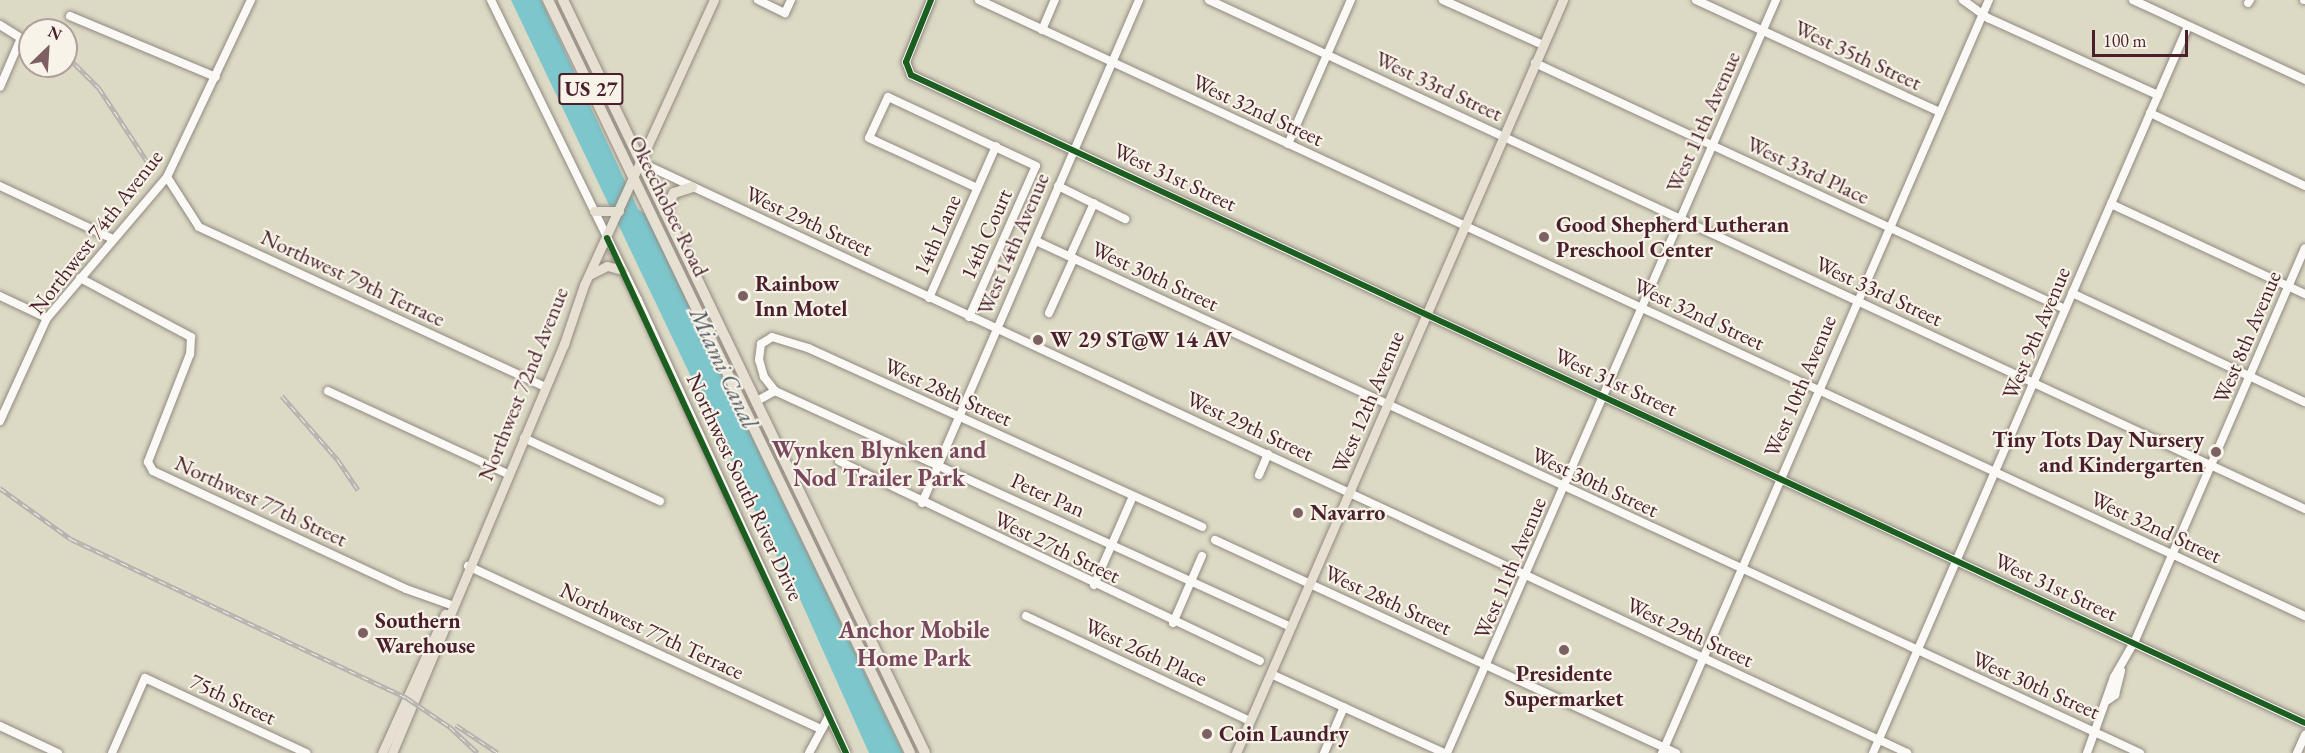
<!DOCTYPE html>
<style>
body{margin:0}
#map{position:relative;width:2305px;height:753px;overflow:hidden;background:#dcd9c4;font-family:"EB Garamond",serif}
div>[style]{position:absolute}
.water>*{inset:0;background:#7dc6cc}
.roads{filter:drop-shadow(0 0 2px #928981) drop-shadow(0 0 2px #928981)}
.minor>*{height:8px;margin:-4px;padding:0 4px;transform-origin:4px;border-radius:4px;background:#faf9f6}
.major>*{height:9px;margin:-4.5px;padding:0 4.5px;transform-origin:4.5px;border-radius:4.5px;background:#e6e0d2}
.highway>*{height:10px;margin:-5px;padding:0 5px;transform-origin:5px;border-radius:5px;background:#e6e0d2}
.rail>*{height:4.5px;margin-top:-2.25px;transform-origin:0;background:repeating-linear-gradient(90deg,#f7f3e8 0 7px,#b7b2b0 0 14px);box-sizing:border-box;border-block:2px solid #b7b2b0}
.cycleway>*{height:6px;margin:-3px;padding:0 3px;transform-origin:3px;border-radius:3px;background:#1b5e20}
.dots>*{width:16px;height:16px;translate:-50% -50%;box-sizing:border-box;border:3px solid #f7f3e8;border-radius:50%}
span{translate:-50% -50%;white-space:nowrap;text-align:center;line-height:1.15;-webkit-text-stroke:4.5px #f7f3e8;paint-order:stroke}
.shield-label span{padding:2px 4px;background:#f7f3e8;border:2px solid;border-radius:4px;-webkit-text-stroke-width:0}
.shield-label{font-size:21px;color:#4a1f2b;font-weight:700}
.street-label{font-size:22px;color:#4a1f2b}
.poi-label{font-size:22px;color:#4a1f2b;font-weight:700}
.left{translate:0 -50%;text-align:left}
.right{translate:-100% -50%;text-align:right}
.water-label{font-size:24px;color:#4e5764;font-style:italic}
.neighbourhood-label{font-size:24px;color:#79475e;font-weight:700}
.north{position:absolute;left:18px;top:18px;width:60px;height:60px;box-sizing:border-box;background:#f7f3e8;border:2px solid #b29e9c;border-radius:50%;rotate:25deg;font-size:16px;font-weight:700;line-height:24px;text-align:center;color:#4a1f2b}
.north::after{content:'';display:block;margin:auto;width:21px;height:27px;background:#7d6061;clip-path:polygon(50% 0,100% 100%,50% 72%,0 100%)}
.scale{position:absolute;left:2092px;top:30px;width:96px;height:27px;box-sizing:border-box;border:3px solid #4a1f2b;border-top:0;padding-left:8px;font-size:18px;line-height:21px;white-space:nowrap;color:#4a1f2b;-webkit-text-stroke:4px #f7f3e8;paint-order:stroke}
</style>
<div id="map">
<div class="water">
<i style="clip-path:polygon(511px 0,541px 0,638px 209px,645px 214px,903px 753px,869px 753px,786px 568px,780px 563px)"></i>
</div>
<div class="roads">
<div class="minor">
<i style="left:491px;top:0;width:334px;rotate:63.9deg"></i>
<i style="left:638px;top:300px;width:498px;rotate:65.3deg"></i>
<i style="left:758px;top:0;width:30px;rotate:26deg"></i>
<i style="left:785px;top:13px;width:14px;rotate:-65deg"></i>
<i style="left:931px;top:0;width:67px;rotate:112deg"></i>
<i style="left:906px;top:62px;width:14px;rotate:69deg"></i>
<i style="left:911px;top:75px;width:1537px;rotate:24.93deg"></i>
<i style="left:979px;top:0;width:1462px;rotate:24.92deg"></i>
<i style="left:1209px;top:0;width:1208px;rotate:24.91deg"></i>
<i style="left:1443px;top:0;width:110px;rotate:24.2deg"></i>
<i style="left:1696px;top:0;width:268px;rotate:24.7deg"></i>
<i style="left:1963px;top:0;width:31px;rotate:36deg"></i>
<i style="left:1988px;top:18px;width:187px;rotate:24.4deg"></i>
<i style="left:2133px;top:0;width:190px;rotate:24.9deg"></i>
<i style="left:2304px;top:0;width:1px"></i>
<i style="left:2248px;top:3px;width:4px;rotate:-56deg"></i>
<i style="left:70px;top:16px;width:158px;rotate:22.7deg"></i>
<i style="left:0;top:25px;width:25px;rotate:32deg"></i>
<i style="left:21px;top:38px;width:53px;rotate:113.2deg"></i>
<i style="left:1042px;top:30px;width:33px;rotate:-67deg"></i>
<i style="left:1535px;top:63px;width:584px;rotate:24.9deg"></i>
<i style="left:2150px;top:113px;width:171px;rotate:25.2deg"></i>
<i style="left:1288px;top:144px;width:157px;rotate:-66.4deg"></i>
<i style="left:642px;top:163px;width:1396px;rotate:25deg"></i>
<i style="left:167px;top:177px;width:59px;rotate:57.4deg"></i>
<i style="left:199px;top:227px;width:382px;rotate:24.8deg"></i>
<i style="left:0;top:186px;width:125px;rotate:25.1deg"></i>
<i style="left:1058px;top:186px;width:75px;rotate:26.2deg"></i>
<i style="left:2111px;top:204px;width:214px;rotate:24.9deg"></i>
<i style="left:1036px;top:241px;width:1217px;rotate:24.88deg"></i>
<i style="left:1070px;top:256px;width:58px;rotate:-65.6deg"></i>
<i style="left:80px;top:278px;width:126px;rotate:28deg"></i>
<i style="left:191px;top:337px;width:17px;rotate:93deg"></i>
<i style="left:190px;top:354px;width:116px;rotate:111.3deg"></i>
<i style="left:148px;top:462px;width:10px;rotate:61deg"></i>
<i style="left:153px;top:471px;width:279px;rotate:25deg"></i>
<i style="left:406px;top:589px;width:48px;rotate:19.6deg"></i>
<i style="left:2072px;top:293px;width:257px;rotate:25.1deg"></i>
<i style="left:0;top:296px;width:52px;rotate:25.1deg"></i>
<i style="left:929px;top:298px;width:166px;rotate:-66.2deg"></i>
<i style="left:1049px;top:313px;width:60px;rotate:-65.6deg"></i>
<i style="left:969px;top:317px;width:165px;rotate:-66.1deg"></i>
<i style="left:1036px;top:166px;width:163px;rotate:-155deg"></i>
<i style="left:888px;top:97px;width:45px;rotate:114.9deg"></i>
<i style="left:869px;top:138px;width:119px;rotate:24.8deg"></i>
<i style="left:328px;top:391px;width:198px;rotate:24.8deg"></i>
<i style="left:775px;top:391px;width:567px;rotate:24.58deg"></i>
<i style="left:775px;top:391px;width:18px;rotate:-128deg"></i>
<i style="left:764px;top:377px;width:18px;rotate:-106deg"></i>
<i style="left:759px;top:360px;width:16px;rotate:-83deg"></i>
<i style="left:761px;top:344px;width:13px;rotate:-32deg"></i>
<i style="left:772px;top:337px;width:38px;rotate:17deg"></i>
<i style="left:808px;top:348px;width:433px;rotate:24.4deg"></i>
<i style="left:757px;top:401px;width:21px;rotate:-29deg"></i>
<i style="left:0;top:421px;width:113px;rotate:-65.5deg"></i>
<i style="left:47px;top:318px;width:185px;rotate:-49.6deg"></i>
<i style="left:167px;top:177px;width:196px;rotate:-64.6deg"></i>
<i style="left:524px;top:438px;width:150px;rotate:24.9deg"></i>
<i style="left:839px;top:461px;width:466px;rotate:25.4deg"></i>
<i style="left:1259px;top:475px;width:23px;rotate:-67deg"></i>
<i style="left:922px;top:503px;width:548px;rotate:-66.66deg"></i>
<i style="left:1215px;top:540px;width:508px;rotate:24.8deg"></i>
<i style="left:468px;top:566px;width:388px;rotate:24.8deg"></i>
<i style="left:1094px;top:585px;width:97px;rotate:-66.3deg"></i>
<i style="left:1026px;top:616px;width:247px;rotate:25.1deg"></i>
<i style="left:1173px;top:623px;width:73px;rotate:-66.6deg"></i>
<i style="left:1271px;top:674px;width:190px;rotate:24.5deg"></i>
<i style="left:2108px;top:700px;width:9px;rotate:-36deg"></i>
<i style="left:2115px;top:695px;width:25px;rotate:-76deg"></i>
<i style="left:0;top:726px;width:64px;rotate:25deg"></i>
<i style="left:112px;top:753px;width:82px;rotate:-66.3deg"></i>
<i style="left:145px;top:678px;width:178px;rotate:25deg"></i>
<i style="left:809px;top:753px;width:42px;rotate:-61.6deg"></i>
<i style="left:1324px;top:753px;width:50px;rotate:-66.5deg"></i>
<i style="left:1447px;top:753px;width:822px;rotate:-66.4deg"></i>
<i style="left:1662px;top:753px;width:821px;rotate:-66.53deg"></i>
<i style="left:1873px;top:753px;width:792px;rotate:-66.57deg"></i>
<i style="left:2087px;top:753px;width:81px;rotate:-70.4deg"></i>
<i style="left:2114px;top:677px;width:39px;rotate:-60deg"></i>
<i style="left:2134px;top:643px;width:430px;rotate:-66.6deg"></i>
<i style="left:2297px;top:753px;width:20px;rotate:-66deg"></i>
</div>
<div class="major">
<i style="left:594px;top:211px;width:25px"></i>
<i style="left:589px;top:275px;width:20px;rotate:-27deg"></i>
<i style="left:607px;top:266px;width:16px;rotate:14deg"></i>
<i style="left:382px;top:753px;width:153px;rotate:-65.6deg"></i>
<i style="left:392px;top:753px;width:444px;rotate:-67.2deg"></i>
<i style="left:564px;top:344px;width:62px;rotate:-71.3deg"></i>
<i style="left:584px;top:285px;width:313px;rotate:-65.5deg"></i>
<i style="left:1236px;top:753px;width:821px;rotate:-66.53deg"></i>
</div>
<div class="highway">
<i style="left:548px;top:0;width:835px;rotate:64.32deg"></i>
<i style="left:563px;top:0;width:835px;rotate:64.32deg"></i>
<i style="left:665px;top:212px;width:21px;rotate:-65deg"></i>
<i style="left:674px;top:193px;width:19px;rotate:-18deg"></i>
</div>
</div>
<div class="rail">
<i style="left:46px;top:29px;width:1px;rotate:45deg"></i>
<i style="left:66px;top:55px;width:47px;rotate:45deg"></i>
<i style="left:99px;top:88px;width:87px;rotate:56.7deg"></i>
<i style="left:282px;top:396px;width:85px;rotate:48.8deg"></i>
<i style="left:338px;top:460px;width:36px;rotate:56deg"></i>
<i style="left:0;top:488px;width:87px;rotate:35.7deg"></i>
<i style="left:71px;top:539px;width:372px;rotate:25.3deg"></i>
<i style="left:407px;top:698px;width:52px;rotate:34deg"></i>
<i style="left:450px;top:727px;width:38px;rotate:43deg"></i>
<i style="left:456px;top:725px;width:50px;rotate:33.7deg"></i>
</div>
<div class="cycleway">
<i style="left:931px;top:0;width:67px;rotate:112deg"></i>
<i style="left:906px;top:62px;width:14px;rotate:69deg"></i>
<i style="left:911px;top:75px;width:1537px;rotate:24.93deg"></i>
<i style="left:607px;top:238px;width:568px;rotate:65.11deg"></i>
</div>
<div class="dots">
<i style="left:1544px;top:237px;background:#7d6061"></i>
<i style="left:743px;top:296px;background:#7d6061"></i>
<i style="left:1038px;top:340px;background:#7d6061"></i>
<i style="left:2216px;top:452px;background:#7d6061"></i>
<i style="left:1298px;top:513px;background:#7d6061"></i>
<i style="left:363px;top:633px;background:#7d6061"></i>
<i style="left:1564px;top:650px;background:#7d6061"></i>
<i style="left:1207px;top:734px;background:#7d6061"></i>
</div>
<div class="shield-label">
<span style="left:591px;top:89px">US 27</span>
</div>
<div class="street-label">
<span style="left:1858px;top:55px;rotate:25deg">West 35th Street</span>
<span style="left:1439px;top:86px;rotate:25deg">West 33rd Street</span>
<span style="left:1258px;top:110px;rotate:25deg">West 32nd Street</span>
<span style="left:1703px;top:122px;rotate:-66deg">West 11th Avenue</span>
<span style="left:1808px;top:170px;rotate:25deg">West 33rd Place</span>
<span style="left:1175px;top:177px;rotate:25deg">West 31st Street</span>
<span style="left:669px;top:206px;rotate:64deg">Okeechobee Road</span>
<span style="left:809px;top:221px;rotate:25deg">West 29th Street</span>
<span style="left:96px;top:232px;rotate:-52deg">Northwest 74th Avenue</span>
<span style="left:986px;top:234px;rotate:-66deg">14th Court</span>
<span style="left:937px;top:235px;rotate:-66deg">14th Lane</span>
<span style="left:1013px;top:244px;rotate:-67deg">West 14th Avenue</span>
<span style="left:1155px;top:276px;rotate:25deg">West 30th Street</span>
<span style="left:353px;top:278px;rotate:25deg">Northwest 79th Terrace</span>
<span style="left:1879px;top:291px;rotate:25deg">West 33rd Street</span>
<span style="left:1699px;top:314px;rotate:25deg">West 32nd Street</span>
<span style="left:2036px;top:333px;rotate:-67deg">West 9th Avenue</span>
<span style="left:2247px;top:337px;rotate:-67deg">West 8th Avenue</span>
<span style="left:1616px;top:382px;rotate:25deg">West 31st Street</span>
<span style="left:523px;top:384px;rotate:-68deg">Northwest 72nd Avenue</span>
<span style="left:1800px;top:386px;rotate:-67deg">West 10th Avenue</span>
<span style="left:948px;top:392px;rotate:24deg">West 28th Street</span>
<span style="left:1368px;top:402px;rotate:-67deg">West 12th Avenue</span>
<span style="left:1250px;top:426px;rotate:25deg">West 29th Street</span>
<span style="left:1595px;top:482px;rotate:25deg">West 30th Street</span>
<span style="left:745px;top:487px;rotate:65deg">Northwest South River Drive</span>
<span style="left:1048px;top:495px;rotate:24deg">Peter Pan</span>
<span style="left:261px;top:501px;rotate:25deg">Northwest 77th Street</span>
<span style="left:2156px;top:527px;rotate:25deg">West 32nd Street</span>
<span style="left:1057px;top:547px;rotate:26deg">West 27th Street</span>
<span style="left:1510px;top:568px;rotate:-67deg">West 11th Avenue</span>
<span style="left:2056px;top:587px;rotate:25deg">West 31st Street</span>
<span style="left:1388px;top:600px;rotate:25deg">West 28th Street</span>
<span style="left:652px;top:631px;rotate:25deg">Northwest 77th Terrace</span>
<span style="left:1690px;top:632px;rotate:25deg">West 29th Street</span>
<span style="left:1146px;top:652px;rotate:25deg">West 26th Place</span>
<span style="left:2036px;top:685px;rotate:24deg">West 30th Street</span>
<span style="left:233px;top:699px;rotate:25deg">75th Street</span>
</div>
<div class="poi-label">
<span class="left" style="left:1556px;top:237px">Good Shepherd Lutheran<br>Preschool Center</span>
<span class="left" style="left:755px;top:296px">Rainbow<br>Inn Motel</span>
<span class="left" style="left:1050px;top:340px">W 29 ST@W 14 AV</span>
<span class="right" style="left:2204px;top:452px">Tiny Tots Day Nursery<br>and Kindergarten</span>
<span class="left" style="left:1310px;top:513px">Navarro</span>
<span class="left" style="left:375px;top:633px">Southern<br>Warehouse</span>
<span style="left:1564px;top:686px">Presidente<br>Supermarket</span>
<span class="left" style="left:1219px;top:734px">Coin Laundry</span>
</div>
<div class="water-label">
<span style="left:724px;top:368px;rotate:65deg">Miami Canal</span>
</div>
<div class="neighbourhood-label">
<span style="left:879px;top:464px">Wynken Blynken and<br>Nod Trailer Park</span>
<span style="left:914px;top:644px">Anchor Mobile<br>Home Park</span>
</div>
<div class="north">N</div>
<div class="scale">100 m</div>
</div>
